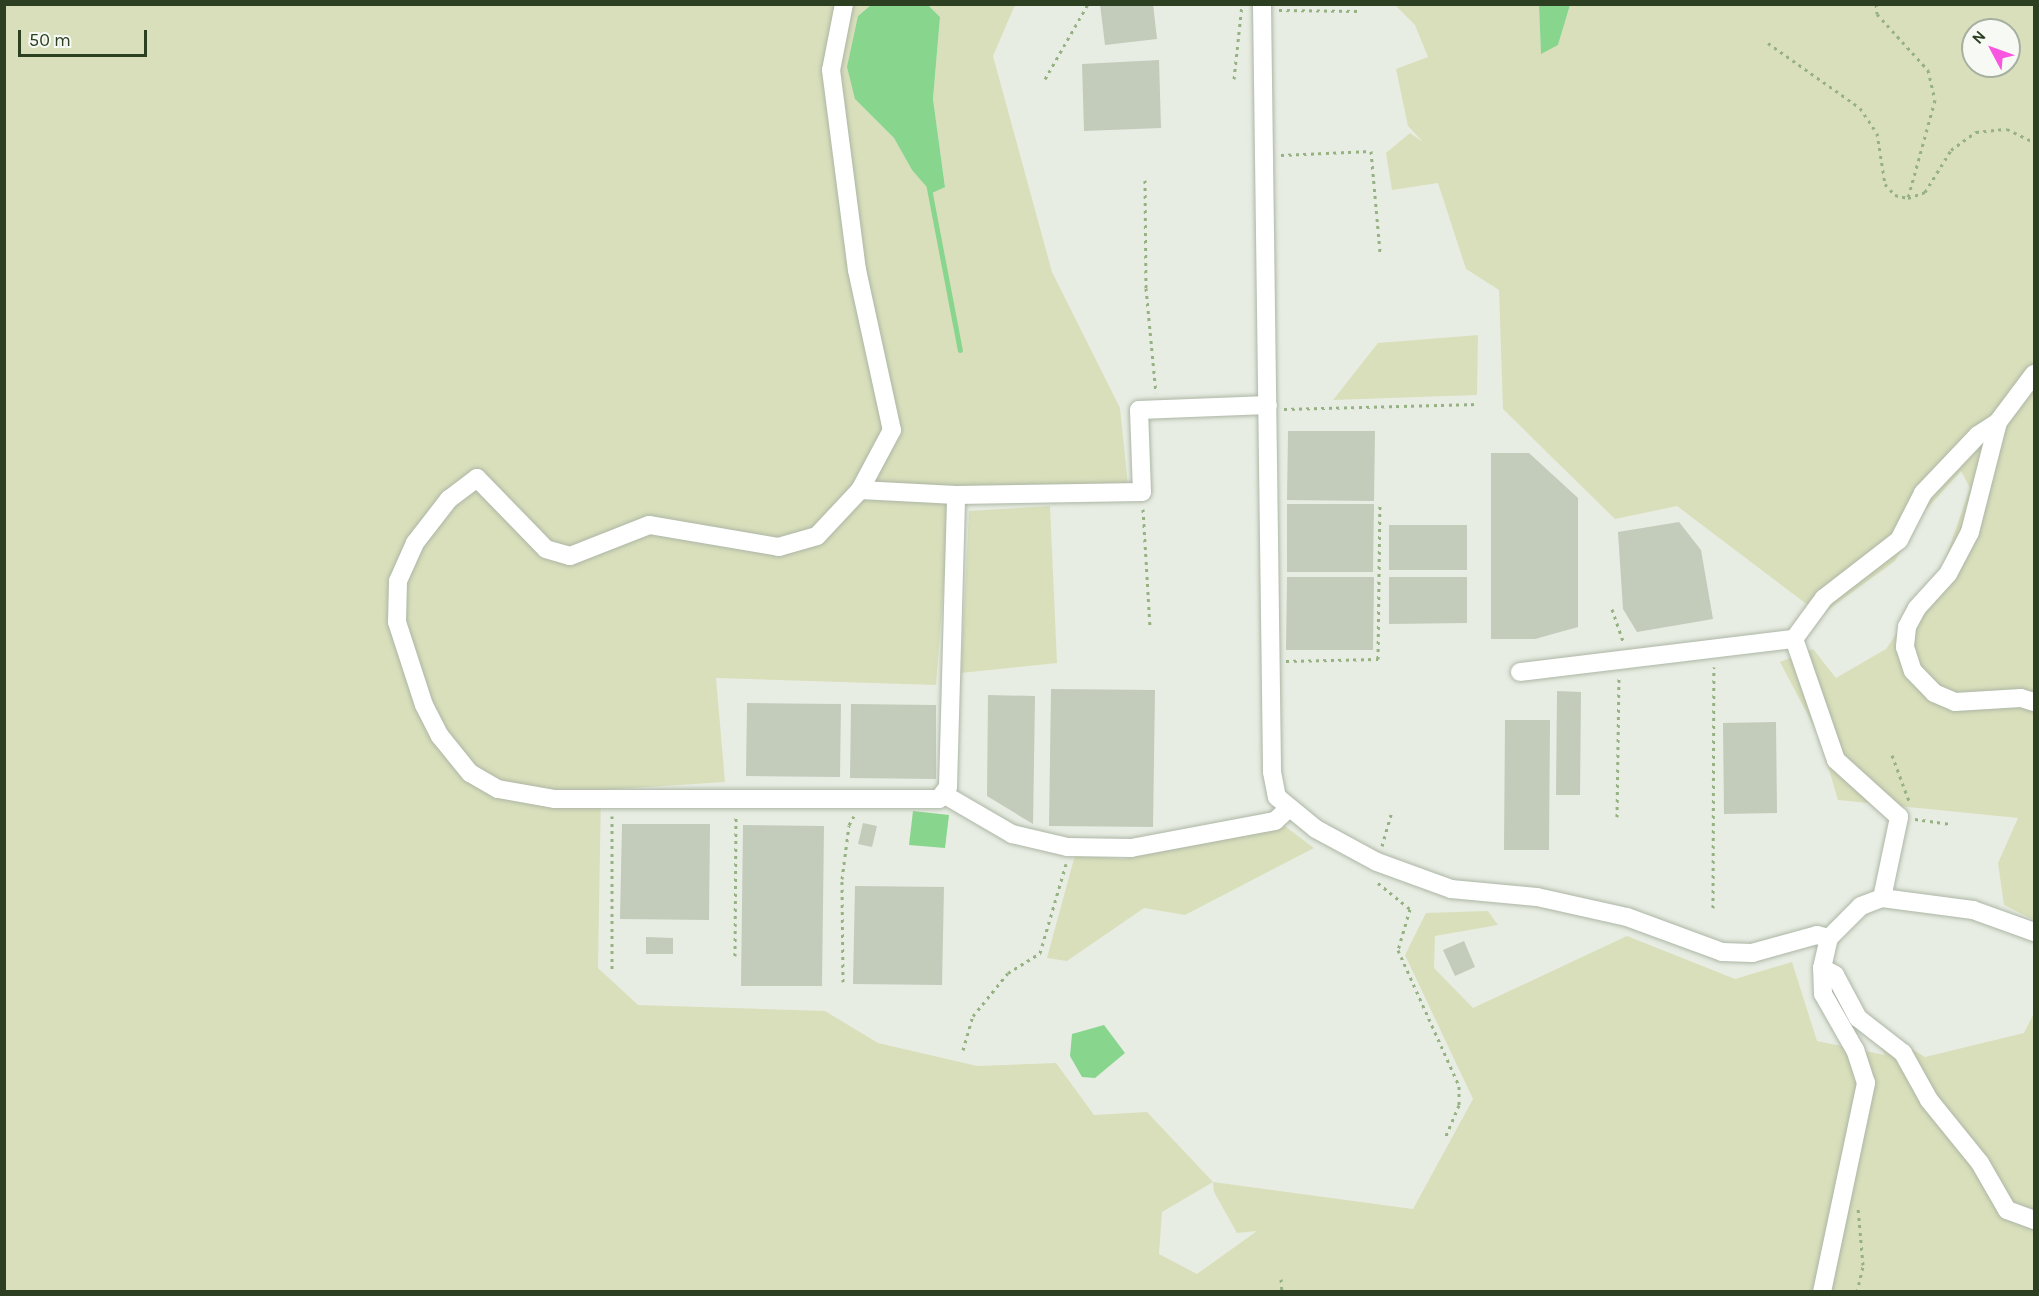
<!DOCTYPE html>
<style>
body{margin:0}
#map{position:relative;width:2039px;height:1296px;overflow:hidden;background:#e8ede3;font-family:Karla,sans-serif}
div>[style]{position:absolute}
.green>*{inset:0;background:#d9dfbb}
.water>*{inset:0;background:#88d58d}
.stream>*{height:5px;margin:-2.5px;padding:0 2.5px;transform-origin:2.5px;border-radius:2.5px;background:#88d58d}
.building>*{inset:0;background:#c3cbbb}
.path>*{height:3px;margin-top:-1.5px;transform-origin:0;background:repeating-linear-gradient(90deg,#96b282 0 3px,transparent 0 7.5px)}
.roads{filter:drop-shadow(0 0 2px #acb6a5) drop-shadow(0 0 2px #acb6a5)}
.minor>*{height:18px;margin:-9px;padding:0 9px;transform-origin:9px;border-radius:9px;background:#fff}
span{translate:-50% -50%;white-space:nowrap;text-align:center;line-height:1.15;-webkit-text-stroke:5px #f7faf4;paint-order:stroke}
.frame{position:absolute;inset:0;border:6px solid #2c4021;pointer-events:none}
.north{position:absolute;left:1961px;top:18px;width:60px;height:60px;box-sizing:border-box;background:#f7faf4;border:2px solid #a6b0a0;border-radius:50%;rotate:311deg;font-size:16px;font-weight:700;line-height:24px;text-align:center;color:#2c4021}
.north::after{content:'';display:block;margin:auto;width:21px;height:27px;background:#f856e0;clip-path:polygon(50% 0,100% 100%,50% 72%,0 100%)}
.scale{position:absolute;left:18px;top:30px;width:129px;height:27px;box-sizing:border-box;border:3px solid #2c4021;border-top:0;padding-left:8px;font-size:18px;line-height:21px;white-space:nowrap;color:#2c4021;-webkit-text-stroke:4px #f7faf4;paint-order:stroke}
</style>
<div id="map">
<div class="green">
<i style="clip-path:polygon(evenodd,5px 5px,871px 5px,858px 16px,855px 99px,894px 138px,912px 170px,945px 186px,933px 99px,940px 17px,928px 5px,1015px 5px,993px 56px,1052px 272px,1120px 408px,1128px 485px,950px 503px,936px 685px,716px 678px,725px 782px,601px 790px,598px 968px,638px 1005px,825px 1011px,878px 1043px,977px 1066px,1056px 1063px,1094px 1115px,1147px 1112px,1213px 1182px,1413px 1209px,1473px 1099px,1405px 955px,1426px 913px,1488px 911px,1498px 925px,1435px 936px,1434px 968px,1473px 1008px,1627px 936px,1735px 979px,1792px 962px,1817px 1041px,1885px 1055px,1867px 1022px,1925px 1057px,2024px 1033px,2034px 1013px,2034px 1291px,5px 1292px,5px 5px,1213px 1182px,1214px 1192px,1237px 1233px,1257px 1231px,1197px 1274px,1159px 1254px,1162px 1212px,1213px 1182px)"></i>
<i style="clip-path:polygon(evenodd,1395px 5px,1539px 5px,1541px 53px,1558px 45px,1570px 5px,2034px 5px,2034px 920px,2004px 905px,1998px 863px,2018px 818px,1838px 800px,1819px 736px,1780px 662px,1813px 649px,1836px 678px,1886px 649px,1944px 563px,1970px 488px,1961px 471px,1922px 514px,1895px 561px,1821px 615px,1677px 506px,1615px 519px,1503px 409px,1499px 290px,1466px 269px,1438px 183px,1392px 190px,1386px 153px,1410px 133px,1423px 142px,1408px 126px,1396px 69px,1428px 57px,1415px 25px,1395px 5px,1973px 30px,2009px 30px,2009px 66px,1973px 66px,1973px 30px)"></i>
<i style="clip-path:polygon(1478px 335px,1477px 395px,1333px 400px,1378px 343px)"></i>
<i style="clip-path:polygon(1050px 506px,1057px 663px,961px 673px,969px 511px)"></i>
<i style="clip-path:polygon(1282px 824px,1314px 848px,1185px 915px,1144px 908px,1067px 961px,1047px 958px,1075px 855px,1124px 859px)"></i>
</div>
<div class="water">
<i style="clip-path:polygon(871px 5px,928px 5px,940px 17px,933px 99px,945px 187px,932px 193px,912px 170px,894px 138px,855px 99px,847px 67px,858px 16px)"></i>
<i style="clip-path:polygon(1539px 5px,1570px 5px,1558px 45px,1541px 54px)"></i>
<i style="clip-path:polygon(913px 811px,949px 815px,945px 848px,909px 845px)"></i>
<i style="clip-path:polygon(1104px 1025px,1125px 1053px,1095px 1078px,1082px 1077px,1070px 1056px,1072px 1034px)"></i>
</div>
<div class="stream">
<i style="left:928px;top:183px;width:170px;rotate:79.2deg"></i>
</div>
<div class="building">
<i style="clip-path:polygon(1100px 4px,1153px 4px,1157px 39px,1105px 45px)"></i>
<i style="clip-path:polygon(1159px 60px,1161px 128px,1084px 131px,1082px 64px)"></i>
<i style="clip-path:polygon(1288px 431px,1375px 431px,1374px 501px,1287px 500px)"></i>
<i style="clip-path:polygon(1491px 453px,1529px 453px,1578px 498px,1578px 627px,1535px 639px,1491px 639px)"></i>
<i style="clip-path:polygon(1287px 504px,1374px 504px,1373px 572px,1287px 572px)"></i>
<i style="clip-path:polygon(1679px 522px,1701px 550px,1713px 619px,1637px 632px,1623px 609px,1618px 532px)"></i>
<i style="clip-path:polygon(1389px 525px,1467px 525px,1467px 570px,1389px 570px)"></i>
<i style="clip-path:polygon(1287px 577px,1374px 577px,1373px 650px,1286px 650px)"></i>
<i style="clip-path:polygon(1389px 577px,1467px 577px,1467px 623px,1389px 624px)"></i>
<i style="clip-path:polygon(1051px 689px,1155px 690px,1153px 827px,1049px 826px)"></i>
<i style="clip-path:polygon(1557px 691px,1581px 692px,1580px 795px,1556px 795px)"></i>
<i style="clip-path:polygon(988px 695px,1035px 696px,1033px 824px,987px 796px)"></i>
<i style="clip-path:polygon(747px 703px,841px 704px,840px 777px,746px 776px)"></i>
<i style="clip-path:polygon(851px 704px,936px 705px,936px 779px,850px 778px)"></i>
<i style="clip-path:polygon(1505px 720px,1550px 720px,1549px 850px,1504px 850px)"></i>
<i style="clip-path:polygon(1776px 722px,1777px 813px,1724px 814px,1723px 723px)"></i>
<i style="clip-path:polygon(863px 823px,877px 826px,872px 847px,858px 844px)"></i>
<i style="clip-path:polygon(622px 824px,710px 824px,709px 920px,620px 919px)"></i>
<i style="clip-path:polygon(743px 825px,824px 826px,822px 986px,741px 986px)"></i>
<i style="clip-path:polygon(855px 886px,944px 887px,942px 985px,853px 984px)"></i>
<i style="clip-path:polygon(646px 937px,673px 938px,673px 954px,646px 954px)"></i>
<i style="clip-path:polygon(1464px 941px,1475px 967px,1455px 976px,1443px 950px)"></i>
</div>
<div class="path">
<i style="left:1876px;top:4px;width:10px;rotate:84deg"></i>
<i style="left:1877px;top:14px;width:76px;rotate:47.7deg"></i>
<i style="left:1928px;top:70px;width:31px;rotate:77deg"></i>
<i style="left:1935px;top:100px;width:102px;rotate:105.4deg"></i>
<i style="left:1279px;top:10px;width:82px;rotate:0.7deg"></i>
<i style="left:1768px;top:43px;width:113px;rotate:35.2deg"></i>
<i style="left:1860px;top:108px;width:30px;rotate:56deg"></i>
<i style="left:1877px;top:133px;width:52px;rotate:81.1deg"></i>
<i style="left:1885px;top:184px;width:15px;rotate:48deg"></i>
<i style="left:1895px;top:195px;width:13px;rotate:13deg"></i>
<i style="left:1908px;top:198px;width:18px;rotate:-19deg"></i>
<i style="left:1925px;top:192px;width:49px;rotate:-58.2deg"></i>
<i style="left:1951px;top:150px;width:31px;rotate:-36deg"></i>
<i style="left:1976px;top:132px;width:31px;rotate:-6deg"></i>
<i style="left:2007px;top:129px;width:30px;rotate:26deg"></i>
<i style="left:1045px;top:79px;width:86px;rotate:-60.2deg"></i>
<i style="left:1234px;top:79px;width:75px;rotate:-83.9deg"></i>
<i style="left:1281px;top:155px;width:90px;rotate:-2.5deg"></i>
<i style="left:1371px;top:151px;width:101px;rotate:84.9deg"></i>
<i style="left:1145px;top:180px;width:108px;rotate:89.5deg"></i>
<i style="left:1146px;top:288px;width:105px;rotate:84.6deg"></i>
<i style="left:1284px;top:409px;width:195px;rotate:-1.5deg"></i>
<i style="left:1143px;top:509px;width:119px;rotate:86.6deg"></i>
<i style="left:1612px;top:609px;width:37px;rotate:71deg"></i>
<i style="left:1286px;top:661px;width:92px;rotate:-1.2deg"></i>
<i style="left:1378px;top:659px;width:153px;rotate:-89.3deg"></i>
<i style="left:1892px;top:755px;width:49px;rotate:69.7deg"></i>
<i style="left:612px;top:816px;width:155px;rotate:90deg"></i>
<i style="left:1617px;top:817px;width:139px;rotate:-89.2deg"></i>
<i style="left:1915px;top:819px;width:34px;rotate:8deg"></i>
<i style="left:1382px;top:846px;width:33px;rotate:-74deg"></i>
<i style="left:1378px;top:883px;width:41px;rotate:39.1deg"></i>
<i style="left:1410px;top:909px;width:43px;rotate:106.3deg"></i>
<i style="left:1398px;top:950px;width:149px;rotate:65.8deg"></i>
<i style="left:1459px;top:1086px;width:19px;rotate:90deg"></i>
<i style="left:1459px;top:1105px;width:34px;rotate:113deg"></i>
<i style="left:1713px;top:908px;width:241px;rotate:-89.8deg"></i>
<i style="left:735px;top:956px;width:139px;rotate:-89.6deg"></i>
<i style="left:843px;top:982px;width:103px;rotate:-90.6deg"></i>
<i style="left:842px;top:879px;width:54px;rotate:-82.6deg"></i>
<i style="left:849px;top:825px;width:10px;rotate:-61deg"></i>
<i style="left:963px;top:1050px;width:35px;rotate:-74deg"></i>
<i style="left:973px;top:1016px;width:55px;rotate:-50.9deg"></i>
<i style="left:1008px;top:973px;width:38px;rotate:-32deg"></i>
<i style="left:1040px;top:953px;width:93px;rotate:-73.7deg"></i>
<i style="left:1281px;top:1279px;width:13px;rotate:86deg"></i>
<i style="left:1857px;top:1292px;width:28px;rotate:-77deg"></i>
<i style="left:1863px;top:1265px;width:57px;rotate:-95deg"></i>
</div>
<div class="roads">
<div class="minor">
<i style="left:844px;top:4px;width:67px;rotate:101.1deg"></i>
<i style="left:831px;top:70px;width:202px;rotate:82.6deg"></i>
<i style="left:857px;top:270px;width:164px;rotate:77.7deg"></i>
<i style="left:892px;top:430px;width:68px;rotate:118.1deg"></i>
<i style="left:860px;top:490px;width:96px;rotate:3deg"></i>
<i style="left:956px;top:495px;width:186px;rotate:-0.9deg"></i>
<i style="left:1142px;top:492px;width:82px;rotate:-92.1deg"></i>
<i style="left:1139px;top:410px;width:129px;rotate:-2.2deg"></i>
<i style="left:1262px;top:4px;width:768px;rotate:89.25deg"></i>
<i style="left:1272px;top:772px;width:25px;rotate:79deg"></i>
<i style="left:1277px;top:797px;width:50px;rotate:39.4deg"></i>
<i style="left:1316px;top:829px;width:69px;rotate:28.4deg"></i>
<i style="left:1377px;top:862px;width:79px;rotate:20deg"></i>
<i style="left:1451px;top:889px;width:86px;rotate:5.3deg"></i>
<i style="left:1537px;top:897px;width:92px;rotate:12.5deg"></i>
<i style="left:1627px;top:917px;width:101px;rotate:20.2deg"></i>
<i style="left:1722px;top:952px;width:30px;rotate:2deg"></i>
<i style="left:1752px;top:953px;width:67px;rotate:-15.5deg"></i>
<i style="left:1817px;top:935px;width:12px;rotate:14deg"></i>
<i style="left:2034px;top:374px;width:60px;rotate:126.9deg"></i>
<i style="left:1998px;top:422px;width:114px;rotate:104.3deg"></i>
<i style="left:1970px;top:532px;width:47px;rotate:117.6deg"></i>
<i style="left:1948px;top:574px;width:46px;rotate:132.4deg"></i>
<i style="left:1917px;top:608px;width:21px;rotate:118deg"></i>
<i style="left:1907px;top:627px;width:20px;rotate:96deg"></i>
<i style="left:1905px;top:647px;width:25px;rotate:72deg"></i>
<i style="left:1913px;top:671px;width:30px;rotate:46deg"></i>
<i style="left:1934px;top:693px;width:23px;rotate:23deg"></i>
<i style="left:1955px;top:702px;width:66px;rotate:-3.5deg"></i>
<i style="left:2021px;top:698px;width:14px;rotate:17deg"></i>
<i style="left:860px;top:490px;width:63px;rotate:133.1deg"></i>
<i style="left:817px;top:536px;width:40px;rotate:164deg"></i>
<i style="left:779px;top:547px;width:132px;rotate:-170.4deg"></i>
<i style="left:649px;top:525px;width:85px;rotate:158.6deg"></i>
<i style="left:570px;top:556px;width:25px;rotate:-164deg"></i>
<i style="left:546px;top:549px;width:99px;rotate:-134.2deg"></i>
<i style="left:477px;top:478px;width:35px;rotate:143deg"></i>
<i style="left:449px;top:499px;width:56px;rotate:127.7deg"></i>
<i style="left:415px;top:543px;width:42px;rotate:114.1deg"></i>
<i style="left:398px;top:581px;width:41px;rotate:91.4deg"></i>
<i style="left:397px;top:622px;width:87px;rotate:72deg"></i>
<i style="left:424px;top:705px;width:35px;rotate:63deg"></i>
<i style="left:440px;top:736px;width:48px;rotate:51deg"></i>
<i style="left:470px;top:773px;width:32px;rotate:30deg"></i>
<i style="left:498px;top:789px;width:58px;rotate:10deg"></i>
<i style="left:555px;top:799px;width:384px"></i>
<i style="left:939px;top:799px;width:15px;rotate:-53deg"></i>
<i style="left:948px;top:787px;width:292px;rotate:-88.4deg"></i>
<i style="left:1520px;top:672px;width:276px;rotate:-6.9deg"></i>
<i style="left:945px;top:795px;width:78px;rotate:30.2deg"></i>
<i style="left:1012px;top:834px;width:57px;rotate:13.3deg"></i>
<i style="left:1067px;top:847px;width:64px;rotate:0.9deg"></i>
<i style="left:1131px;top:848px;width:147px;rotate:-10.6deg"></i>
<i style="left:1275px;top:821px;width:16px;rotate:-43deg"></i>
<i style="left:1882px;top:898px;width:83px;rotate:-78.1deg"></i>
<i style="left:1899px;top:817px;width:85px;rotate:-137.9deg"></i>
<i style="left:1836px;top:760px;width:128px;rotate:-109.1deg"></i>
<i style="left:1794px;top:639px;width:51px;rotate:-53.8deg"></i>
<i style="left:1824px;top:598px;width:95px;rotate:-37.7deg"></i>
<i style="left:1899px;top:540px;width:53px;rotate:-62.9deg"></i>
<i style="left:1923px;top:493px;width:80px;rotate:-46.5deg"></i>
<i style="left:1978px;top:435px;width:24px;rotate:-33deg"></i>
<i style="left:1822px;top:968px;width:15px;rotate:28deg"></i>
<i style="left:1835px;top:975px;width:49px;rotate:61.9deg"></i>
<i style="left:1858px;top:1018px;width:57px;rotate:37.9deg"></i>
<i style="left:1903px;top:1053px;width:54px;rotate:61deg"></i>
<i style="left:1929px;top:1100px;width:81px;rotate:51deg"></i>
<i style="left:1980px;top:1163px;width:54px;rotate:60.1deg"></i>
<i style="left:2007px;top:1210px;width:29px;rotate:20deg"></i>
<i style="left:1822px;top:1292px;width:214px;rotate:-78.1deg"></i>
<i style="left:1866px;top:1083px;width:35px;rotate:-108deg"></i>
<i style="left:1855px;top:1050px;width:64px;rotate:-119.7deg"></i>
<i style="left:1823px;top:994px;width:26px;rotate:-92deg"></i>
<i style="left:1822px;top:968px;width:31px;rotate:-77deg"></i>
<i style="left:1829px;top:938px;width:45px;rotate:-45deg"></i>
<i style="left:1861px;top:906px;width:22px;rotate:-21deg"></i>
<i style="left:1882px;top:898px;width:92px;rotate:7.5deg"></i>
<i style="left:1973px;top:910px;width:65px;rotate:19.8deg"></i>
</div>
</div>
<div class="frame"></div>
<div class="north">N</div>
<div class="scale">50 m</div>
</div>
